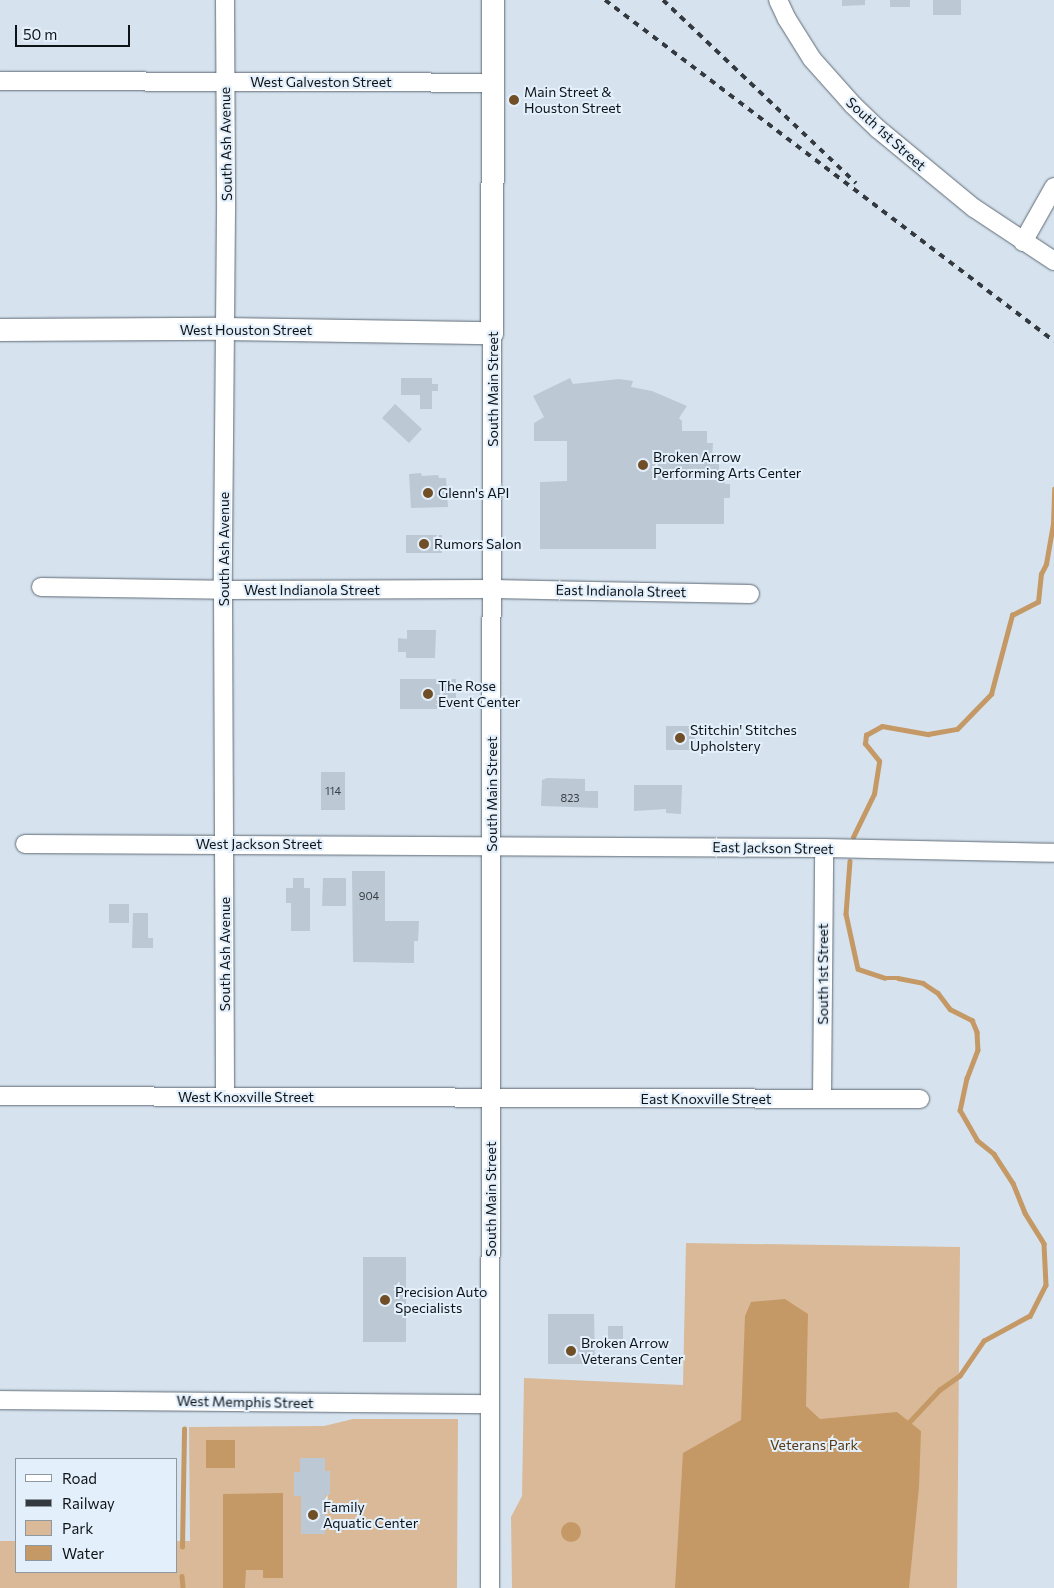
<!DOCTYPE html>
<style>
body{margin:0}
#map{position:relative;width:1054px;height:1588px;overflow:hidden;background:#d6e3ef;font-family:Commissioner,sans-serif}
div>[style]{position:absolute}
.green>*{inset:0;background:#d9b997}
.water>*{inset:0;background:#c59966}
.round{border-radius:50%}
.stream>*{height:4.5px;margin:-2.25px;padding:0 2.25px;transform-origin:2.25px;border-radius:2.25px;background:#c59966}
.building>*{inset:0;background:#bcc8d4}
.roads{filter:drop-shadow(0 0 1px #5f6a74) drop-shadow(0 0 1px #5f6a74)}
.minor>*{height:18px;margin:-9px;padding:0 9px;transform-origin:9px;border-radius:9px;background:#fff}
.major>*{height:22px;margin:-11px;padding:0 11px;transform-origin:11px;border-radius:11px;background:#fff}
.rail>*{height:4px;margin-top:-2px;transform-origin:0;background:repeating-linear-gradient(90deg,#33393f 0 6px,transparent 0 12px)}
.dots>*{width:14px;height:14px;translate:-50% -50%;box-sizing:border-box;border:2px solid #e3f0fc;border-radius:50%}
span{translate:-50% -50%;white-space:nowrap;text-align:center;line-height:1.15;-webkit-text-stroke:4px #e3f0fc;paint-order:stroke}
.number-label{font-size:11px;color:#3a4046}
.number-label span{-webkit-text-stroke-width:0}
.street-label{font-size:14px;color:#0e1317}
.poi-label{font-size:14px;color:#0e1317}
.left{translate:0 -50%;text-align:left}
.park-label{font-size:14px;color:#573810}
.legend{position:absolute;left:15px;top:1458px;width:162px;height:115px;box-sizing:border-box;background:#e3f0fc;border:1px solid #8e98a0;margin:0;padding:6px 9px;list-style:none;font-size:15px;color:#0e1317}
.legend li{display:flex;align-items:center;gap:10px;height:25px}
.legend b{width:25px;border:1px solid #8e98a0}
.scale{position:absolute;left:15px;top:25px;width:115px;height:22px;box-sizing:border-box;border:2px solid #0e1317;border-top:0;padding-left:6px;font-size:15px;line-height:18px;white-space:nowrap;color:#0e1317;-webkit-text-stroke:4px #e3f0fc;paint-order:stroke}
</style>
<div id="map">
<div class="green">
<i style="clip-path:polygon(686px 1243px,960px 1247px,957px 1588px,512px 1588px,511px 1517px,522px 1496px,524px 1378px,683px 1385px)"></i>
<i style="clip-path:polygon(353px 1419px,458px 1419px,457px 1588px,0 1588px,0 1541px,16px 1541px,16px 1572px,176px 1572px,176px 1541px,190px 1541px,189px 1427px,324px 1426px)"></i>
</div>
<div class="water">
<i style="clip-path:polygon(785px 1299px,808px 1314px,806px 1406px,820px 1419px,897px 1412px,921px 1431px,919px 1487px,909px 1588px,675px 1588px,683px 1453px,741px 1420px,745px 1316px,751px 1302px)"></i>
<i style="clip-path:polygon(206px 1440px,235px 1440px,235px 1468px,206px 1468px)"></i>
<i style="clip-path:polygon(283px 1493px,283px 1578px,263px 1578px,263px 1570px,246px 1570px,245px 1588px,223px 1588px,223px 1494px)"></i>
<i class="round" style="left:561px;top:1522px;width:20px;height:20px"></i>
</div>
<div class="stream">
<i style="left:853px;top:837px;width:48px;rotate:-64deg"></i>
<i style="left:874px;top:794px;width:33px;rotate:-81deg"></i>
<i style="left:879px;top:761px;width:22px;rotate:-129deg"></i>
<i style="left:865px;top:744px;width:9px;rotate:-84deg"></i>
<i style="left:866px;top:735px;width:18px;rotate:-29deg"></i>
<i style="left:882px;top:726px;width:47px;rotate:9.9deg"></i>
<i style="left:928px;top:734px;width:29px;rotate:-10deg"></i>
<i style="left:957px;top:729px;width:49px;rotate:-45.8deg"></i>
<i style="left:991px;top:694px;width:82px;rotate:-75.1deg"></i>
<i style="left:1012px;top:615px;width:29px;rotate:-27deg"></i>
<i style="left:1038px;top:602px;width:28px;rotate:-84deg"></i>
<i style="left:1041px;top:574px;width:11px;rotate:-63deg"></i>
<i style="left:1046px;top:564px;width:41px;rotate:-80.1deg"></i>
<i style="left:1053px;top:524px;width:35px;rotate:-88deg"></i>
<i style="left:850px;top:861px;width:53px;rotate:94.3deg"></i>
<i style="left:846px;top:914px;width:56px;rotate:77.7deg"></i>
<i style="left:858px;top:969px;width:28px;rotate:18deg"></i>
<i style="left:885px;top:978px;width:13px"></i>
<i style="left:898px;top:978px;width:25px;rotate:11deg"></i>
<i style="left:923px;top:983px;width:18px;rotate:34deg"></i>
<i style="left:938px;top:993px;width:20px;rotate:53deg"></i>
<i style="left:950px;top:1009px;width:25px;rotate:27deg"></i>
<i style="left:972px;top:1020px;width:13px;rotate:67deg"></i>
<i style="left:977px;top:1032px;width:18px;rotate:87deg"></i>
<i style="left:978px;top:1050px;width:30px;rotate:111deg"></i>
<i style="left:967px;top:1078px;width:33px;rotate:102deg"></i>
<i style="left:960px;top:1110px;width:34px;rotate:60deg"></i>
<i style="left:977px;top:1140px;width:22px;rotate:39deg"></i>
<i style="left:994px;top:1154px;width:35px;rotate:57deg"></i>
<i style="left:1013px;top:1183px;width:32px;rotate:68deg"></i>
<i style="left:1025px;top:1213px;width:36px;rotate:58deg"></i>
<i style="left:1044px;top:1244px;width:41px;rotate:87.2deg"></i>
<i style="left:1046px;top:1285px;width:35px;rotate:117deg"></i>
<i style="left:1030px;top:1316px;width:52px;rotate:151.5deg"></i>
<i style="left:984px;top:1341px;width:42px;rotate:124.4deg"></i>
<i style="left:960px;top:1376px;width:24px;rotate:145deg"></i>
<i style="left:940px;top:1390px;width:44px;rotate:133.2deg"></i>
<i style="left:182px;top:1547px;width:118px;rotate:-89deg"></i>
<i style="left:182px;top:1576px;width:12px;rotate:85deg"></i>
</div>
<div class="building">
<i style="clip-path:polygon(842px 0,865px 0,865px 5px,842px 6px)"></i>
<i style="clip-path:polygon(890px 0,910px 0,910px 7px,890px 7px)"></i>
<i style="clip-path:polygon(933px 0,961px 0,961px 15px,933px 15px)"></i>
<i style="clip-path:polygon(401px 378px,432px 378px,432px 384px,438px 384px,438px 391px,432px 391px,432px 409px,420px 409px,420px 395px,401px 395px)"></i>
<i style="clip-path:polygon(570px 378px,573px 384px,619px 379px,633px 381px,631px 387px,652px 391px,687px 406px,679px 418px,682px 421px,682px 431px,707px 431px,707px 443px,713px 443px,712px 459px,719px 460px,719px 471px,725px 471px,725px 484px,730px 484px,730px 498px,724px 498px,724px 524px,656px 524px,656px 549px,540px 549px,540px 482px,567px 481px,567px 441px,534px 441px,534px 423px,544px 417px,533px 396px)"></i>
<i style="clip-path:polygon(395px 404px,422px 429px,409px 443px,382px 418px)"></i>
<i style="clip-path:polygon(421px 473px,422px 476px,438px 475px,439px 478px,446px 478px,448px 507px,411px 508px,409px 474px)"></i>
<i style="clip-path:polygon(406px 535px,442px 535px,442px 553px,406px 553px)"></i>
<i style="clip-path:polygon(407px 630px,436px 630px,435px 658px,406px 658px,406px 652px,398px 652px,398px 638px,407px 639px)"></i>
<i style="clip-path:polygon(400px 679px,456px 679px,456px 709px,400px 709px)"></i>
<i style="clip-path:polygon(666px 726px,695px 726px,694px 750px,666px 750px)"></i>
<i style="clip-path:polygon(321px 772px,345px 772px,345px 810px,321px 810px)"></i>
<i style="clip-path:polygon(547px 778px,585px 779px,585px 791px,598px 791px,598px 808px,541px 806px,542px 780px)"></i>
<i style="clip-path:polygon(634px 785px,682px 785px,681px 814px,666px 813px,666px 809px,634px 811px)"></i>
<i style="clip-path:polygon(352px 871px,385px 871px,385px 921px,419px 921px,418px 941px,414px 941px,414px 963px,353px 962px)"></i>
<i style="clip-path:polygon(293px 878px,304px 878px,304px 888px,310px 888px,310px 931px,291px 931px,291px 903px,286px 903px,286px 888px,293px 888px)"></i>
<i style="clip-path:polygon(323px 878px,346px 878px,346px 906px,322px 906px)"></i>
<i style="clip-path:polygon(109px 904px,129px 904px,129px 923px,109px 923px)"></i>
<i style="clip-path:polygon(133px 913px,148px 913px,148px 938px,153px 938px,153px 948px,132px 948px)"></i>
<i style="clip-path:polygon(363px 1257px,406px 1257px,406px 1342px,363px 1342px)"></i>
<i style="clip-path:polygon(548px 1314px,594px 1314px,595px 1364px,548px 1364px)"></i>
<i style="clip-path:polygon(608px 1326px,623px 1326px,623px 1344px,608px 1344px)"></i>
<i style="clip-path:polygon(300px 1458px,325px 1458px,325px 1471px,330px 1471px,330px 1495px,325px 1495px,325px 1534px,301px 1534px,301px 1496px,294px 1496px,294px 1472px,300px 1472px)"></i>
</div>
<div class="roads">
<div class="minor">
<i style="left:225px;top:0;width:211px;rotate:89.7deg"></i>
<i style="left:226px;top:211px;width:379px;rotate:90.5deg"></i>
<i style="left:223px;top:590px;width:507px;rotate:89.77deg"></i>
<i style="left:778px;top:0;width:21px;rotate:65deg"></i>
<i style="left:787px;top:19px;width:47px;rotate:58deg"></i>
<i style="left:812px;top:59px;width:62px;rotate:48.3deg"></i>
<i style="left:853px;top:105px;width:35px;rotate:44deg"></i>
<i style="left:878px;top:129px;width:124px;rotate:39.5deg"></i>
<i style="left:974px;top:208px;width:96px;rotate:33.5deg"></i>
<i style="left:0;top:81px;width:493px;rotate:0.2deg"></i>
<i style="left:1023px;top:242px;width:63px;rotate:-60.6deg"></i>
<i style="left:41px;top:587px;width:182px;rotate:0.9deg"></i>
<i style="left:223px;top:590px;width:270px;rotate:-0.2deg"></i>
<i style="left:493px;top:589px;width:257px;rotate:1.1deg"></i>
<i style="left:25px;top:844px;width:799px;rotate:0.29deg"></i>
<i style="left:824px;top:848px;width:230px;rotate:1.2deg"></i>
<i style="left:0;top:1096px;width:920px;rotate:0.19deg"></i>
<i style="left:822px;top:1099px;width:251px;rotate:-89.5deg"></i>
<i style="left:0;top:1400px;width:490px;rotate:0.5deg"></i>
<i style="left:490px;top:1588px;width:1255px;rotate:-89.91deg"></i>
</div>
<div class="major">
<i style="left:0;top:330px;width:225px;rotate:-0.3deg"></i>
<i style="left:225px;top:329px;width:267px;rotate:0.9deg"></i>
<i style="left:492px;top:333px;width:333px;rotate:-89.8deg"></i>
</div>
</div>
<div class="rail">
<i style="left:605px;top:0;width:564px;rotate:37.22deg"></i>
<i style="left:663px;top:0;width:266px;rotate:43.5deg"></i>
</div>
<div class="dots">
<i style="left:514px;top:100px;background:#704e26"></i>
<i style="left:643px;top:465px;background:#704e26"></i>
<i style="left:428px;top:493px;background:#704e26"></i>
<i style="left:424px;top:544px;background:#704e26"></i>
<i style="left:428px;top:694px;background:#704e26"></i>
<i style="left:680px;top:738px;background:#704e26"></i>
<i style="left:385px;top:1300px;background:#704e26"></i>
<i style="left:571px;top:1351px;background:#704e26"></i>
<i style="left:313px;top:1515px;background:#704e26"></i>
</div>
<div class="number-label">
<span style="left:333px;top:791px">114</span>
<span style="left:570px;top:798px">823</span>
<span style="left:369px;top:896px">904</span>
</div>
<div class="street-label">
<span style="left:321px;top:82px">West Galveston Street</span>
<span style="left:886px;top:134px;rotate:42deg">South 1st Street</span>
<span style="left:226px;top:144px;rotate:-91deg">South Ash Avenue</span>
<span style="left:246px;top:330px">West Houston Street</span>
<span style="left:493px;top:389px;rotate:-90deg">South Main Street</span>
<span style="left:224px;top:549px;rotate:-90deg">South Ash Avenue</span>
<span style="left:312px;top:590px">West Indianola Street</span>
<span style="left:621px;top:591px;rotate:1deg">East Indianola Street</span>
<span style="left:492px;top:794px;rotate:-90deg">South Main Street</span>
<span style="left:259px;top:844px">West Jackson Street</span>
<span style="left:773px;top:848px;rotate:1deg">East Jackson Street</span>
<span style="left:225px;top:954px;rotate:-90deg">South Ash Avenue</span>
<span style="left:823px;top:974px;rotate:-90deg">South 1st Street</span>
<span style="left:246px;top:1097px">West Knoxville Street</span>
<span style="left:706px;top:1099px">East Knoxville Street</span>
<span style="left:491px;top:1199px;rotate:-90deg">South Main Street</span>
<span style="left:245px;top:1402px;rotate:1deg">West Memphis Street</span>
</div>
<div class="poi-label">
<span class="left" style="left:524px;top:100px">Main Street &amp;<br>Houston Street</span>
<span class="left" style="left:653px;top:465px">Broken Arrow<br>Performing Arts Center</span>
<span class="left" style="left:438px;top:493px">Glenn's API</span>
<span class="left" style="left:434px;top:544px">Rumors Salon</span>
<span class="left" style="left:438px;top:694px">The Rose<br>Event Center</span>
<span class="left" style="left:690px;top:738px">Stitchin' Stitches<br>Upholstery</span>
<span class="left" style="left:395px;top:1300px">Precision Auto<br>Specialists</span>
<span class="left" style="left:581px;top:1351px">Broken Arrow<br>Veterans Center</span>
<span class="left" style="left:323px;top:1515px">Family<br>Aquatic Center</span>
</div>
<div class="park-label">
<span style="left:814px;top:1445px">Veterans Park</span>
</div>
<ul class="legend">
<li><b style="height:6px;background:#fff"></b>Road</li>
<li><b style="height:6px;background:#33393f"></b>Railway</li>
<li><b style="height:14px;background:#d9b997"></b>Park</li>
<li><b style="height:14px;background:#c59966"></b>Water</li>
</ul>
<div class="scale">50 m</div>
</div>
